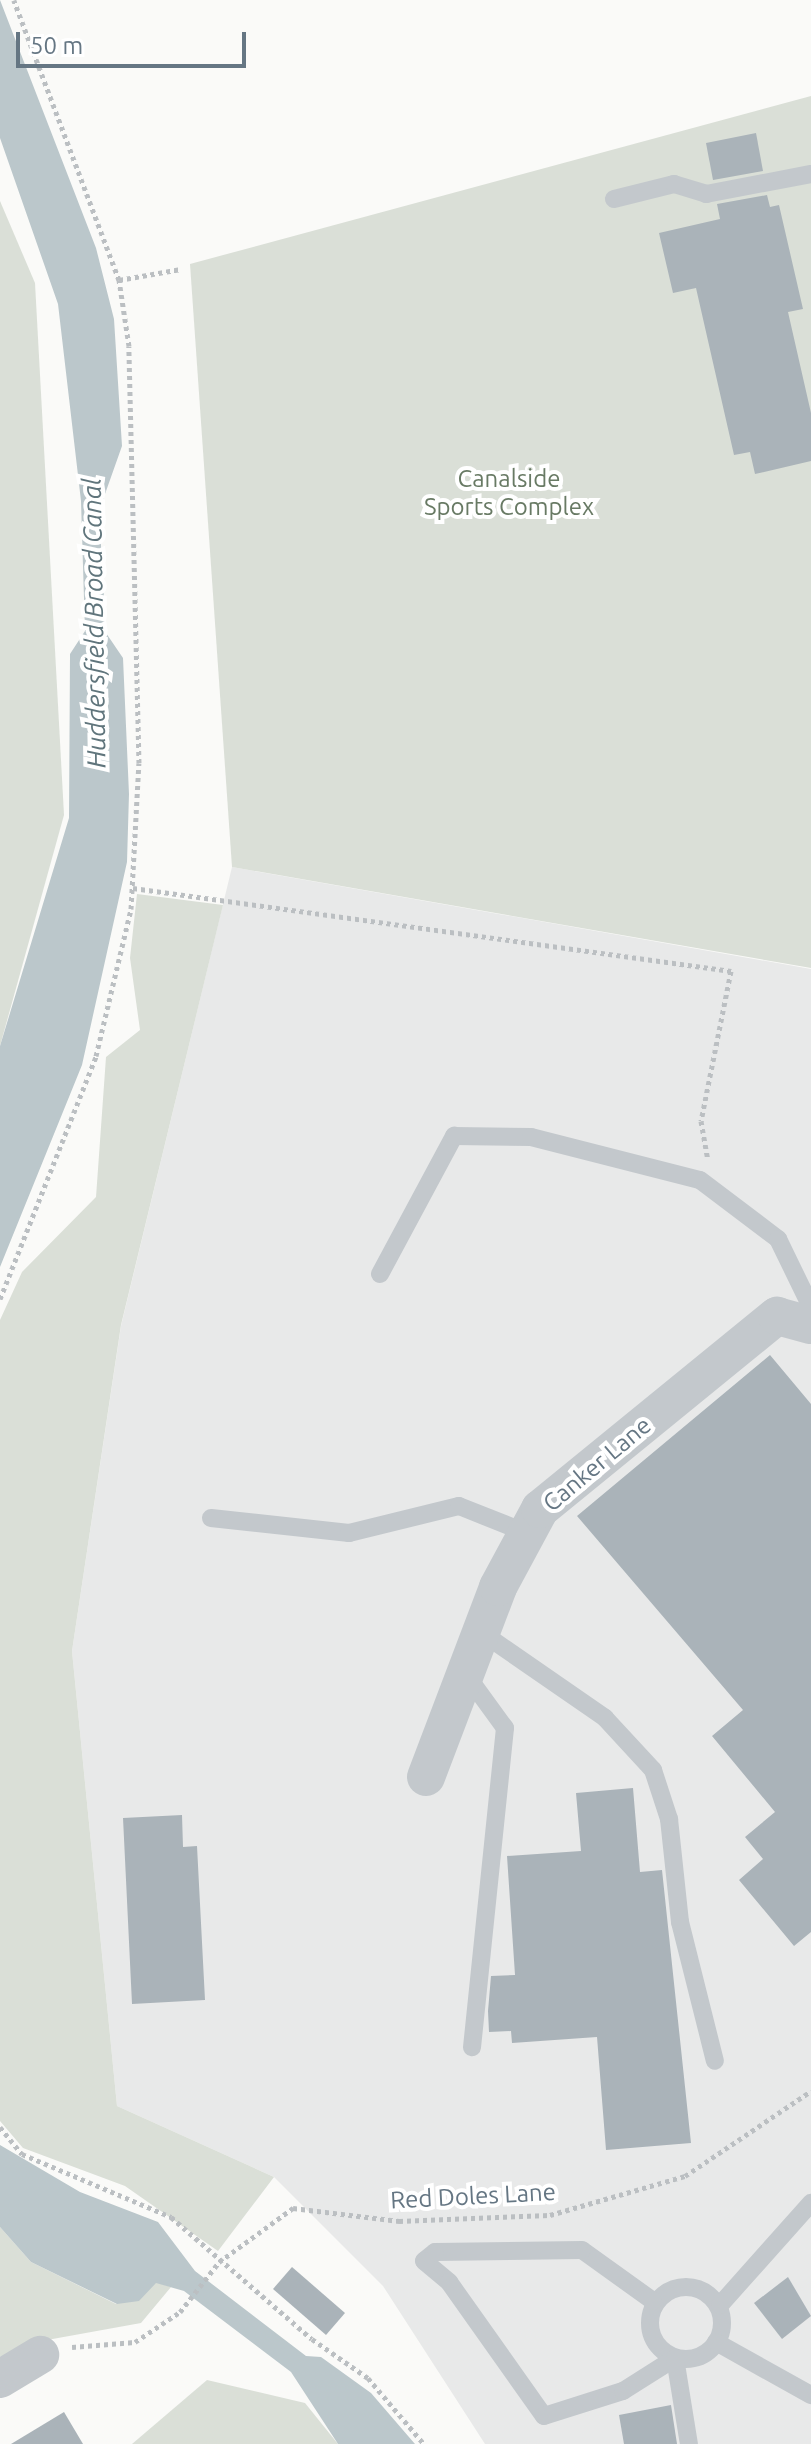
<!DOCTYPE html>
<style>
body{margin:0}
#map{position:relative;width:811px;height:2444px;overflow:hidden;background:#fafaf8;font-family:Ubuntu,sans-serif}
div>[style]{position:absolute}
.built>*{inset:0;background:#e8e9e9}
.green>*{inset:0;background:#dadfd7}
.water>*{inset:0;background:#bbc7cb}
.building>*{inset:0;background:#aab3b9}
.path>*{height:5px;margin-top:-2.5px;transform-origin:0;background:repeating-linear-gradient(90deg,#bbbfc2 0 4px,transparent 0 8px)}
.lane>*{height:18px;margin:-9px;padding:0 9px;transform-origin:9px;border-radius:9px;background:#c3c8cc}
.lane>.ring{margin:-9px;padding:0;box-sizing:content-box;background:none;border:18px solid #c3c8cc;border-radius:50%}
.street>*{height:38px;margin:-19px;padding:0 19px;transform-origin:19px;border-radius:19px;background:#c3c8cc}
span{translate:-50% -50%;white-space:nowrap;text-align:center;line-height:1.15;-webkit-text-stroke:8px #fff;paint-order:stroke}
.park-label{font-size:24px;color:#687a64}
.street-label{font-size:24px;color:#657683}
.water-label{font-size:26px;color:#60757c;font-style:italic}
.scale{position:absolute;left:16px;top:32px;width:230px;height:36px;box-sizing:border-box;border:4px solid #657683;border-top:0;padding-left:10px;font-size:24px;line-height:28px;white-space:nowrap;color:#657683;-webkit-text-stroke:6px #fff;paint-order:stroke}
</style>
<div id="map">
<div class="built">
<i style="clip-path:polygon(232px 867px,811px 969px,811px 2444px,485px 2444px,383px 2286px,274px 2177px,117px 2106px,72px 1651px,121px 1326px)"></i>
</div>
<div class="green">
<i style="clip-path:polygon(811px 96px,811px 968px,232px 867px,190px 264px)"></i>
<i style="clip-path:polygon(0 201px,35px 283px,64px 815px,0 1046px)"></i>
<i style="clip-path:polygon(137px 894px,223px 905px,121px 1325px,72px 1651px,117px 2106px,274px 2177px,218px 2251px,125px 2186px,23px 2148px,0 2121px,0 1320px,22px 1272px,96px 1197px,106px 1057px,140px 1030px,130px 958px)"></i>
<i style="clip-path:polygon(0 2227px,31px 2262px,116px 2304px,156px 2282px,171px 2287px,141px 2323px,36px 2342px,0 2357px)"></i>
<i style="clip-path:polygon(207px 2380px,305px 2403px,338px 2444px,132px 2444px)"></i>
</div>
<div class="water">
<i style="clip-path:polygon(0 0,96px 248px,114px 319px,122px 446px,99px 511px,106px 633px,123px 658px,129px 794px,127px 862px,82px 1065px,0 1267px,0 1046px,69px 818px,70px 654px,85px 631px,81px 501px,58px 304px,0 138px)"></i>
<i style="clip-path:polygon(0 2145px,80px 2192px,158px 2222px,195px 2271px,306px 2356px,321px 2357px,371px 2393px,415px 2444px,338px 2444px,291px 2372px,184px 2291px,156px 2283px,139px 2301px,117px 2304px,31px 2262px,0 2227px)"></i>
</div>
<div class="building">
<i style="clip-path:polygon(756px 133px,763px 171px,713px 180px,706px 143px)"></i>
<i style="clip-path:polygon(767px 195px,770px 207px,779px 205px,803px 309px,788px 312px,811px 413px,811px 461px,755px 474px,750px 452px,734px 455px,696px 288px,673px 293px,659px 233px,720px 219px,717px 204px)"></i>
<i style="clip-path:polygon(770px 1355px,811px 1404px,811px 1932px,794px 1946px,739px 1880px,763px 1859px,745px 1837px,775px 1812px,712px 1736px,743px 1710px,577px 1516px)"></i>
<i style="clip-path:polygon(633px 1788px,640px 1872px,662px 1870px,691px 2143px,606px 2150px,597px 2037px,512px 2043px,511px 2031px,489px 2032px,488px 2011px,491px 1976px,515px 1975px,507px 1856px,581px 1851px,576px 1793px)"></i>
<i style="clip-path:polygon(182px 1815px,183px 1847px,197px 1846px,205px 2000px,132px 2004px,123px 1818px)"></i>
<i style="clip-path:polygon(292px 2267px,345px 2313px,326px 2335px,273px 2289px)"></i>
<i style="clip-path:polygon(788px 2277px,811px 2316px,782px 2339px,754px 2303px)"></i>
<i style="clip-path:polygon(671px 2405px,677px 2444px,624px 2444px,619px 2415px)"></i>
<i style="clip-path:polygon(64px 2412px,83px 2444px,11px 2444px)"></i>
</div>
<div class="path">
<i style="left:119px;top:280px;width:63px;rotate:-10.1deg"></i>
<i style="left:133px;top:888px;width:604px;rotate:7.9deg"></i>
<i style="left:731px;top:971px;width:153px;rotate:101.3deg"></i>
<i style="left:701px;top:1121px;width:39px;rotate:80deg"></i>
<i style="left:0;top:1299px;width:261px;rotate:-68.4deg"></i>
<i style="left:96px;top:1056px;width:151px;rotate:-76.6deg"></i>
<i style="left:131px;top:909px;width:146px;rotate:-86.9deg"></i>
<i style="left:139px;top:763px;width:417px;rotate:-91.4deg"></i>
<i style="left:129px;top:346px;width:67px;rotate:-98.6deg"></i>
<i style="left:119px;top:280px;width:299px;rotate:-110.6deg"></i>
<i style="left:0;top:2127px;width:35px;rotate:51deg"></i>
<i style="left:22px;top:2154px;width:162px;rotate:22.9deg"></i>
<i style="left:171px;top:2217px;width:186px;rotate:40.9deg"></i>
<i style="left:312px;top:2339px;width:68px;rotate:34.9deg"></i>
<i style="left:368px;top:2378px;width:87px;rotate:49.7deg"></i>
<i style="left:72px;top:2347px;width:63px;rotate:-4.5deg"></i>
<i style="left:135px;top:2342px;width:54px;rotate:-33.7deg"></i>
<i style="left:180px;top:2312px;width:63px;rotate:-52deg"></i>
<i style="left:219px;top:2262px;width:92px;rotate:-36.1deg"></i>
<i style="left:293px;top:2208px;width:107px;rotate:7deg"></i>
<i style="left:399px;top:2221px;width:151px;rotate:-2.3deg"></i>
<i style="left:550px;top:2215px;width:141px;rotate:-16.1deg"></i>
<i style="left:685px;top:2176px;width:152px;rotate:-34deg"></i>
</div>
<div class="lane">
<i style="left:614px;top:199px;width:62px;rotate:-14deg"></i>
<i style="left:674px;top:184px;width:34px;rotate:17deg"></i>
<i style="left:706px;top:194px;width:107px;rotate:-10.8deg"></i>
<i style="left:380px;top:1274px;width:157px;rotate:-61.8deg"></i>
<i style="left:454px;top:1136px;width:77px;rotate:0.7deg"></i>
<i style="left:531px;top:1137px;width:174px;rotate:14.3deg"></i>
<i style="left:700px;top:1180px;width:98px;rotate:37.1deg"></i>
<i style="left:778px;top:1239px;width:76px;rotate:64.1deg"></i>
<i style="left:211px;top:1518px;width:139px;rotate:6.2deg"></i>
<i style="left:349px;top:1533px;width:113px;rotate:-13.8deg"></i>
<i style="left:459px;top:1506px;width:73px;rotate:21.7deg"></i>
<i style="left:481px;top:1632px;width:151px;rotate:34.7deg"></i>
<i style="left:605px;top:1718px;width:71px;rotate:47.3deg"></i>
<i style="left:653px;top:1770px;width:52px;rotate:71.9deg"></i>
<i style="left:669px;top:1819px;width:104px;rotate:83.9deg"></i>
<i style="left:680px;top:1922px;width:143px;rotate:75.9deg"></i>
<i style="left:465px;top:1673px;width:68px;rotate:54deg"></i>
<i style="left:505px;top:1728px;width:321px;rotate:95.9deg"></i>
<i class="ring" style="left:650px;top:2287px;width:54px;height:54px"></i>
<i style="left:653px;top:2301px;width:87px;rotate:-144.3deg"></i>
<i style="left:582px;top:2250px;width:147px;rotate:179.2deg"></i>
<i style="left:435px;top:2252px;width:14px;rotate:141deg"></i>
<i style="left:424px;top:2261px;width:33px;rotate:40deg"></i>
<i style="left:449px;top:2282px;width:164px;rotate:54.7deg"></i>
<i style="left:544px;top:2416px;width:83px;rotate:-17.6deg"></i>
<i style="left:623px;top:2391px;width:62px;rotate:-32.4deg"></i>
<i style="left:720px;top:2305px;width:137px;rotate:-48.3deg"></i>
<i style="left:716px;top:2342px;width:109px;rotate:29.2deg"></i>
<i style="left:675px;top:2358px;width:87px;rotate:80.8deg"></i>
</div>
<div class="street">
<i style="left:426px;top:1777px;width:203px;rotate:-69.2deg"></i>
<i style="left:498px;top:1587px;width:89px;rotate:-61.7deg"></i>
<i style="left:540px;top:1509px;width:306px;rotate:-39.2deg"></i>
<i style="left:777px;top:1316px;width:35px;rotate:15deg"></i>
<i style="left:0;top:2379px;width:47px;rotate:-31deg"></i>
</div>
<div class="park-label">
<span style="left:509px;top:493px">Canalside<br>Sports Complex</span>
</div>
<div class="street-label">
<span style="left:597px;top:1464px;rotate:-40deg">Canker Lane</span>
<span style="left:473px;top:2196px;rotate:-3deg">Red Doles Lane</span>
</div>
<div class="water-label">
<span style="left:94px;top:623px;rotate:-91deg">Huddersfield Broad Canal</span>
</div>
<div class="scale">50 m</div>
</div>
